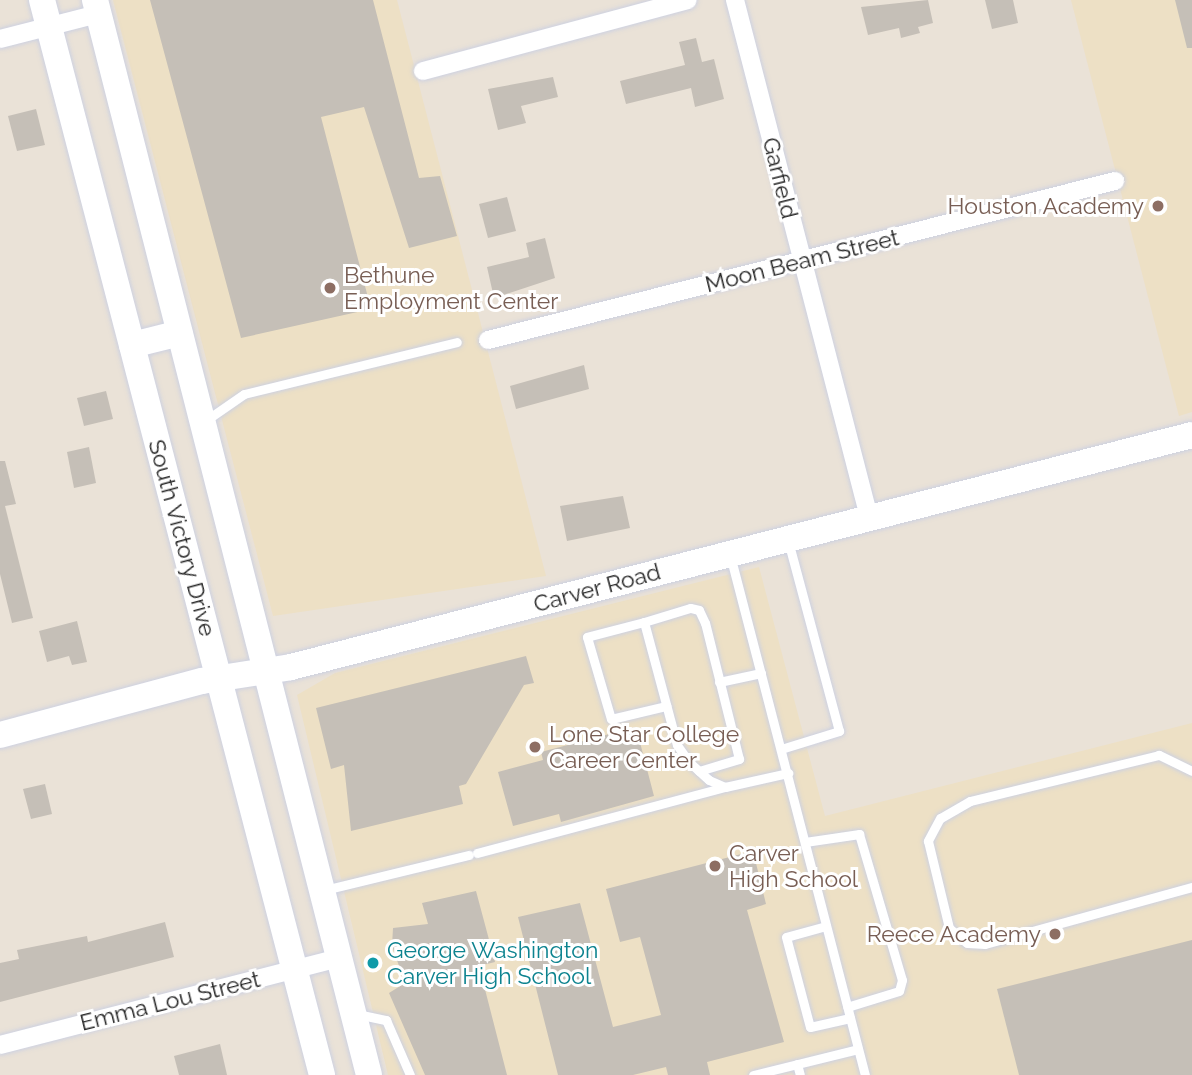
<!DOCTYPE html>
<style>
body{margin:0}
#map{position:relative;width:1192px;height:1075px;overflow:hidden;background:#eae2d7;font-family:Raleway,sans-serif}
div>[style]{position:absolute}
.education>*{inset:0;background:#ede0c5}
.building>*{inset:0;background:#c5bfb7}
.roads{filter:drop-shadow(0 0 2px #cdd1e1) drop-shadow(0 0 2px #cdd1e1)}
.lane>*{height:9px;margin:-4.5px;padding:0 4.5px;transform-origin:4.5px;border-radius:4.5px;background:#fff}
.street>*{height:18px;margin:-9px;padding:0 9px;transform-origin:9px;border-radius:9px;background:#fff}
.secondary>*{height:26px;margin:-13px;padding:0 13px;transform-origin:13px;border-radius:13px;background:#fff}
.dots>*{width:19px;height:19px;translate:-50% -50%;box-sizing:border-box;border:4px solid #fff;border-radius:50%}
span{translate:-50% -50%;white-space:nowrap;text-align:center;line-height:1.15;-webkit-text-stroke:6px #fff;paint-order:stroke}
.street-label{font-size:23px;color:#272727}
.education-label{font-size:23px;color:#785e54}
.right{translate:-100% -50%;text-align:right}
.left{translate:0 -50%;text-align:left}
.culture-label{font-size:23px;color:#0d838f}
</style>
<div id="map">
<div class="education">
<i style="clip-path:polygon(113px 0,397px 0,546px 576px,273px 616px)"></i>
<i style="clip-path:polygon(1071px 0,1192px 0,1192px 412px,1179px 416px)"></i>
<i style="clip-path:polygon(759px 567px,825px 816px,1192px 723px,1192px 1075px,388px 1075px,297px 695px,335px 673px)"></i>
</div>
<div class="building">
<i style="clip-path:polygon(150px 0,373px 0,419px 178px,440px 176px,457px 236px,409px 248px,364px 107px,321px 117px,371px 309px,241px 338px)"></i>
<i style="clip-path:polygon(928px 0,933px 23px,918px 27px,920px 33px,901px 38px,899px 28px,868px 35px,861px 7px)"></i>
<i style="clip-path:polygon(985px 0,1013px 0,1018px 23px,992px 29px)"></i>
<i style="clip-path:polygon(1175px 0,1192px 0,1192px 48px,1187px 48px)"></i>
<i style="clip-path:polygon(696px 38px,702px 62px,714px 59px,724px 99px,695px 107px,691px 88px,626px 104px,620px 81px,685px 65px,679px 42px)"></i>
<i style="clip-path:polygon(553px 77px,558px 97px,521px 106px,526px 123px,498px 130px,488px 89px)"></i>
<i style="clip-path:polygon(36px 109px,45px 145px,17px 151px,8px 116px)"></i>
<i style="clip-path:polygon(507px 197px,516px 231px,488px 238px,479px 204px)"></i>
<i style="clip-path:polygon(545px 238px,555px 278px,494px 298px,487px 267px,529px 257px,526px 243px)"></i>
<i style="clip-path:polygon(584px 365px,589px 389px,516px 409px,510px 386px)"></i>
<i style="clip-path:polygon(106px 391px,113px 419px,84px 426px,77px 398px)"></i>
<i style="clip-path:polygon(89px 447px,96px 483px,74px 488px,67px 452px)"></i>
<i style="clip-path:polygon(0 461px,5px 461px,16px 504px,5px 506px,33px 618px,12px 623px,0 574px)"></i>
<i style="clip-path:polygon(623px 496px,630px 528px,567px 541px,560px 506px)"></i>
<i style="clip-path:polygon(77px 621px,87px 662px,72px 665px,69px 656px,47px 662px,39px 631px)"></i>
<i style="clip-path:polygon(526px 656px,534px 683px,524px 685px,466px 784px,459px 786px,463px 804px,351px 831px,344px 765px,331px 769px,316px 708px)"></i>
<i style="clip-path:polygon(636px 727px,654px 796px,561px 822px,559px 814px,513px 826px,498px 772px,543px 760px,541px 752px)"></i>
<i style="clip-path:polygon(45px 784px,52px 814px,31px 819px,23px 789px)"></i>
<i style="clip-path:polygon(753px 851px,766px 904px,747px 910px,784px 1042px,707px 1062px,710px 1075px,668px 1075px,666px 1067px,633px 1075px,558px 1075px,518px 917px,580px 903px,613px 1027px,661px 1015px,640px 937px,620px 942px,606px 889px)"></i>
<i style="clip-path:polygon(476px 891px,495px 962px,479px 966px,507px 1075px,425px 1075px,389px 993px,405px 983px,392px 946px,393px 928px,428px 924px,422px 903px)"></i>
<i style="clip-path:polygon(165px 922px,174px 957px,0 1002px,0 963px,19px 959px,17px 950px,87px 936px,88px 942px)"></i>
<i style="clip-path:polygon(1192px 940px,1192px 1075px,1019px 1075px,997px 989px)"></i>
<i style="clip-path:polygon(220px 1044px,227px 1075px,179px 1075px,174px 1056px)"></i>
</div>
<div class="roads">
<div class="lane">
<i style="left:205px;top:421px;width:47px;rotate:-34.7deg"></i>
<i style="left:244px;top:394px;width:219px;rotate:-13.7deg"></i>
<i style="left:730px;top:555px;width:537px;rotate:75.45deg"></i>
<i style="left:644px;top:622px;width:59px;rotate:165.3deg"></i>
<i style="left:587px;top:637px;width:85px;rotate:73.7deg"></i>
<i style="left:611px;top:719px;width:57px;rotate:-13.3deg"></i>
<i style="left:719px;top:682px;width:43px;rotate:-12.1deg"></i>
<i style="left:781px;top:749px;width:61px;rotate:-17.2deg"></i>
<i style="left:839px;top:731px;width:198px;rotate:-105deg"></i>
<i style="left:699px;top:771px;width:42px;rotate:-16.7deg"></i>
<i style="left:739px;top:759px;width:140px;rotate:-104deg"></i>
<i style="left:705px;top:623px;width:14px;rotate:-115deg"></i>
<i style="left:699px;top:610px;width:9px;rotate:-167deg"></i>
<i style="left:690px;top:608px;width:48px;rotate:163.1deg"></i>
<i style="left:644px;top:622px;width:127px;rotate:75deg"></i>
<i style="left:677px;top:745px;width:21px;rotate:55deg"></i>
<i style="left:689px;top:762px;width:27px;rotate:42deg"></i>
<i style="left:709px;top:780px;width:17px;rotate:24deg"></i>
<i style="left:725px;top:787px;width:65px;rotate:-12.5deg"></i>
<i style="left:1192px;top:771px;width:37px;rotate:-154deg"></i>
<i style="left:1159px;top:755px;width:195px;rotate:166.3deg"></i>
<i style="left:970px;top:801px;width:34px;rotate:150deg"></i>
<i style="left:940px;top:818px;width:26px;rotate:118deg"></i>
<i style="left:928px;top:841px;width:89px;rotate:76.4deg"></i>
<i style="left:949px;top:928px;width:23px;rotate:40deg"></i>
<i style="left:967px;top:943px;width:18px;rotate:3deg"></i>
<i style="left:985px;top:944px;width:215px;rotate:-15.4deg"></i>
<i style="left:805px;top:842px;width:55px;rotate:-8.4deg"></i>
<i style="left:859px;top:834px;width:152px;rotate:73.6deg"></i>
<i style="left:902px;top:980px;width:11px;rotate:105deg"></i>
<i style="left:899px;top:991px;width:54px;rotate:162.9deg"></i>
<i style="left:477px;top:853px;width:257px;rotate:-14.9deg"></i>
<i style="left:324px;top:890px;width:149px;rotate:-13.6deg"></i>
<i style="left:826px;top:926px;width:41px;rotate:164.6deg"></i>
<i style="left:786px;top:937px;width:93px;rotate:75.1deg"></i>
<i style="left:810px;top:1027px;width:41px;rotate:-12.7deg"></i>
<i style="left:357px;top:1014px;width:30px;rotate:12deg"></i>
<i style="left:386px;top:1020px;width:60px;rotate:66.4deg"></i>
<i style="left:797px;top:1064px;width:11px;rotate:75deg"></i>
<i style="left:753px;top:1075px;width:108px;rotate:-13.9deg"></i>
</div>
<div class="street">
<i style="left:735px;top:0;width:534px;rotate:75.47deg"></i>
<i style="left:0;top:39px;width:101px;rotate:-14.3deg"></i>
<i style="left:423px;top:71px;width:274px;rotate:-15deg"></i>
<i style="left:488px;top:340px;width:647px;rotate:-14.23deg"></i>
<i style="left:0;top:1045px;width:351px;rotate:-14.4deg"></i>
</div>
<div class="secondary">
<i style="left:42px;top:0;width:1111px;rotate:75.4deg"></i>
<i style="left:95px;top:0;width:1109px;rotate:75.7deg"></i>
<i style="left:132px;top:345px;width:49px;rotate:-14deg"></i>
<i style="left:0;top:735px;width:209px;rotate:-15deg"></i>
<i style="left:202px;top:681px;width:90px;rotate:-8.9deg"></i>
<i style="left:291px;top:667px;width:930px;rotate:-14.44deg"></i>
</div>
</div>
<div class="dots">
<i style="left:1158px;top:206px;background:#8d6e63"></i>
<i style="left:330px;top:288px;background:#8d6e63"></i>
<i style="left:535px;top:747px;background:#8d6e63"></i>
<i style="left:715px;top:866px;background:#8d6e63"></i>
<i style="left:1055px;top:934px;background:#8d6e63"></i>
<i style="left:373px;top:963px;background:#0f9aa8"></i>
</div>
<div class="street-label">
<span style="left:780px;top:178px;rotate:76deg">Garfield</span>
<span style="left:802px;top:261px;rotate:-14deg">Moon Beam Street</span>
<span style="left:182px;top:538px;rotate:75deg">South Victory Drive</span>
<span style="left:597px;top:588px;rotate:-15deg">Carver Road</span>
<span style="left:170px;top:1001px;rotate:-14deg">Emma Lou Street</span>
</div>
<div class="education-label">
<span class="right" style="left:1144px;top:206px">Houston Academy</span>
<span class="left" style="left:344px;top:288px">Bethune<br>Employment Center</span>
<span class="left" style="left:549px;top:747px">Lone Star College<br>Career Center</span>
<span class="left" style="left:729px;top:866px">Carver<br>High School</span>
<span class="right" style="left:1041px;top:934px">Reece Academy</span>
</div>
<div class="culture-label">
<span class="left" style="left:387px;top:963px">George Washington<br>Carver High School</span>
</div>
</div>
